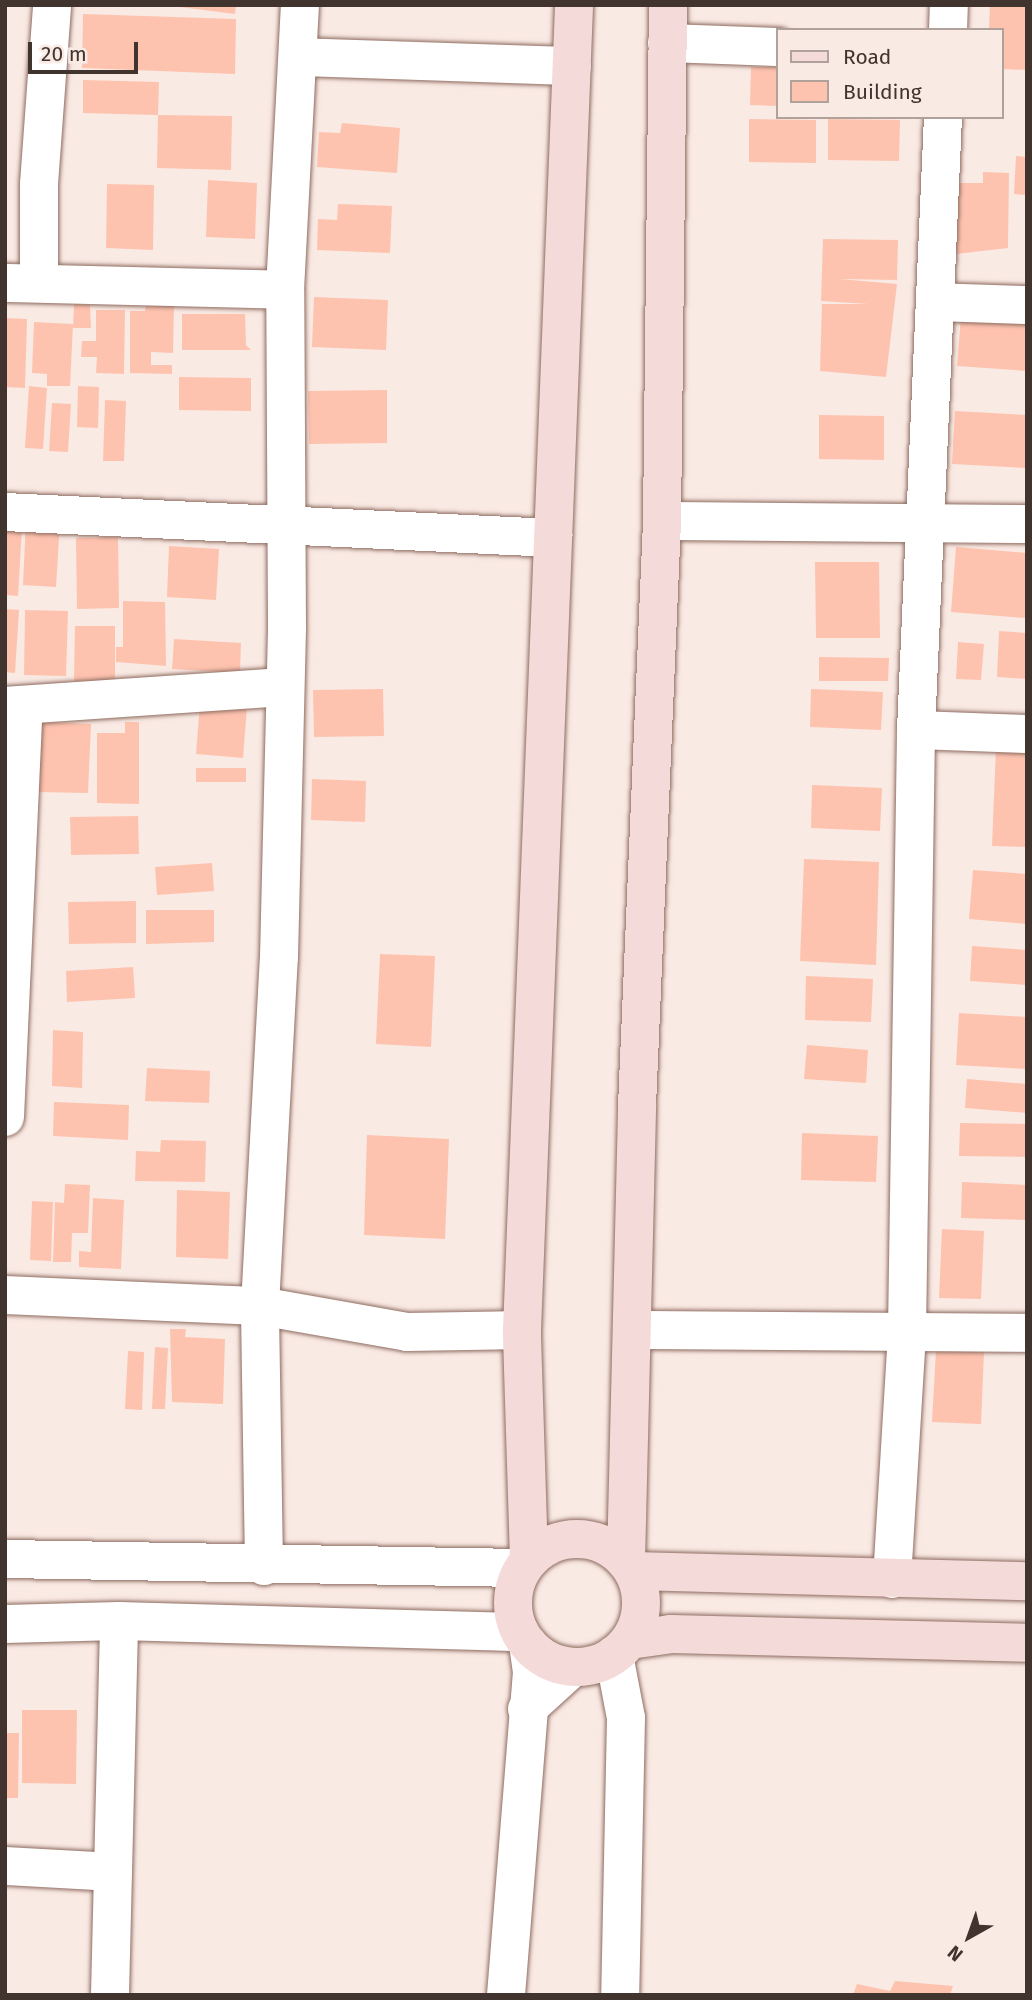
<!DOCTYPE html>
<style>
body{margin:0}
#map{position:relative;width:1032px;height:2000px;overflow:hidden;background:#faeae4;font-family:"Fira Sans",sans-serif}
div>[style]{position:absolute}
.building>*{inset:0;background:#fec3af}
.roads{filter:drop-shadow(0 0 2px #8e6c60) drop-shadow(0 0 2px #8e6c60)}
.minor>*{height:38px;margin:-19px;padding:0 19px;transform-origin:19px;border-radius:19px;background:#fff}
.tertiary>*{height:38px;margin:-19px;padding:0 19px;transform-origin:19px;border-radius:19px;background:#fff}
.secondary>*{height:38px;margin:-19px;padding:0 19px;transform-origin:19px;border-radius:19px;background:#f4dad9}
.secondary>.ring{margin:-19px;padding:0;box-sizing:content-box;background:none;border:38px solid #f4dad9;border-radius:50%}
span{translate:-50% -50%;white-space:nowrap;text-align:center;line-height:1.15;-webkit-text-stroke:5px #faeae4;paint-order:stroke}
.frame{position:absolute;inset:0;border:7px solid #41332d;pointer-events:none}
.legend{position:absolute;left:776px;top:28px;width:228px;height:91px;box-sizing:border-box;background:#faeae4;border:2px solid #b0a19b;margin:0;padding:9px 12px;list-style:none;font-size:21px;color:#41332d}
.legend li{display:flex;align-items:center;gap:14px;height:35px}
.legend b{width:35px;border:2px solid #b0a19b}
.north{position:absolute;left:934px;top:1902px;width:70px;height:70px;-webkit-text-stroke:5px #faeae4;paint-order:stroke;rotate:220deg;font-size:19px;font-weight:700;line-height:28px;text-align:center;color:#41332d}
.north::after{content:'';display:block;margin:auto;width:24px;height:32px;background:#41332d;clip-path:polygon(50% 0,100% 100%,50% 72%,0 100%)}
.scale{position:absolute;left:28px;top:42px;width:110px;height:32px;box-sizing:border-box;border:4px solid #41332d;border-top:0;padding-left:9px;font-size:21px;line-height:24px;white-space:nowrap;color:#41332d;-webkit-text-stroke:5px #faeae4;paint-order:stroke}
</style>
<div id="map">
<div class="building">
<i style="clip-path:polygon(164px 5px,236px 5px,235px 14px)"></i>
<i style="clip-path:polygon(990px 5px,1027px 5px,1027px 70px,1002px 69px,1002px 30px,989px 30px)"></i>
<i style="clip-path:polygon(83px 14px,236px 19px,235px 74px,82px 68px)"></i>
<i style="clip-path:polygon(751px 67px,778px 67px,778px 106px,750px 105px)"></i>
<i style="clip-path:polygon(83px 80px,159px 82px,158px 115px,83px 113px)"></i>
<i style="clip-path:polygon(158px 115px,232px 116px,231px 170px,157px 168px)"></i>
<i style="clip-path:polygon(749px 119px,816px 120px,816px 163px,749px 162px)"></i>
<i style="clip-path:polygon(828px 119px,900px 120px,899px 161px,828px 160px)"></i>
<i style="clip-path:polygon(342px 123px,400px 128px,397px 173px,317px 167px,319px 132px,340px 133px)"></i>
<i style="clip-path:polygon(1016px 156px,1027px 157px,1027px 195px,1014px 194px)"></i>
<i style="clip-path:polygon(983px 172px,1009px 173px,1008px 248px,956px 254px,956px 183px,983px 183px)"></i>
<i style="clip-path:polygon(208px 180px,257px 183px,255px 239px,206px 237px)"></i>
<i style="clip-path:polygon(107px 184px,154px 185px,153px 250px,106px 248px)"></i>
<i style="clip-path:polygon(338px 204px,392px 206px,390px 253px,317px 250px,318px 219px,337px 220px)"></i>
<i style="clip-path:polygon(823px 239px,898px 240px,897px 280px,840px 279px,897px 284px,886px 377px,820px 371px,822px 304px,868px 304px,821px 301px)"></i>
<i style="clip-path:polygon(314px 297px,388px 300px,386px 350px,312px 347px)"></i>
<i style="clip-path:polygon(74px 304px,90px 305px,91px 328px,73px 328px)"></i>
<i style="clip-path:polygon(146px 306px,174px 306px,173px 353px,151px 352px,151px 365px,172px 365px,172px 374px,130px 373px,130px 311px,145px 311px)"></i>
<i style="clip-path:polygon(96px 310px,125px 310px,124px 374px,96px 373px,97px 357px,81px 357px,82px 341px,96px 341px)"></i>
<i style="clip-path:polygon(182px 314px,245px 314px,246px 345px,251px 350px,182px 350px)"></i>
<i style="clip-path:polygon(961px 316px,1027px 321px,1027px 371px,957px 366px)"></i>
<i style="clip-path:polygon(5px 318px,27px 319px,25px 388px,5px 387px)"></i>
<i style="clip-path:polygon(34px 322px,73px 324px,70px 386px,47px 386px,47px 374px,32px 373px)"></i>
<i style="clip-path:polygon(179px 377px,251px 378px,251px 411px,179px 410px)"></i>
<i style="clip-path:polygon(29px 386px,47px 388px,43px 449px,25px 448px)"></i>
<i style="clip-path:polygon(78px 386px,99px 387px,98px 428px,77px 427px)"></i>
<i style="clip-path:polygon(387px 390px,387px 443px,309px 444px,308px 391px)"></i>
<i style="clip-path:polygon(105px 400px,126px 401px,124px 461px,103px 461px)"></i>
<i style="clip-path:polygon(52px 403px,71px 404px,68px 452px,49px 451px)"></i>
<i style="clip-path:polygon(955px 411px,1027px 415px,1025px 468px,952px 464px)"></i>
<i style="clip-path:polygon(819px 415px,884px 416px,884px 460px,819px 459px)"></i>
<i style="clip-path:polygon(26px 520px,60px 522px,56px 587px,23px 585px)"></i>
<i style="clip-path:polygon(5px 528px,22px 528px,18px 596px,5px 595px)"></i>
<i style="clip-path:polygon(118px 537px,119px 608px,77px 609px,76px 538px)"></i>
<i style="clip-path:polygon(169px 546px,219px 549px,216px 600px,167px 597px)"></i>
<i style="clip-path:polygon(956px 547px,1027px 553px,1025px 618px,951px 612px)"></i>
<i style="clip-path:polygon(815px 562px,879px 562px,880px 638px,816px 638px)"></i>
<i style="clip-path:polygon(123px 601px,165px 602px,166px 666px,116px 662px,116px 647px,123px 647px)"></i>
<i style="clip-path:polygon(5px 609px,19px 610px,15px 673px,5px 672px)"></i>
<i style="clip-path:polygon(25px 610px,68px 611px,66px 676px,24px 675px)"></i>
<i style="clip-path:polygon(75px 626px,115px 626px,115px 682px,74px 681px)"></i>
<i style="clip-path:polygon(999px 631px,1027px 633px,1027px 679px,997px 677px)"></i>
<i style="clip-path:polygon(174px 639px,241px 643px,240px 673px,172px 669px)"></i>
<i style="clip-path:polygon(958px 642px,984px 644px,981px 680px,956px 679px)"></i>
<i style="clip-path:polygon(819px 657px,889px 658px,888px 681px,819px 681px)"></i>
<i style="clip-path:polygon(383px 689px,384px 736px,314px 737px,313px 690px)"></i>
<i style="clip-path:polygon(811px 689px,883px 692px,881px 730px,810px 727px)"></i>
<i style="clip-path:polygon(200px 703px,247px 707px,243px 758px,196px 754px)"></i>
<i style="clip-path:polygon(41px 722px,91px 724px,88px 793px,38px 792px)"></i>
<i style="clip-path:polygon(125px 722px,139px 722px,139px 804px,97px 803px,97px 733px,125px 733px)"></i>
<i style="clip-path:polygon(996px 747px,1027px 748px,1027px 847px,992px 846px)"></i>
<i style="clip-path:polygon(196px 768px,246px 768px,246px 782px,196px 782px)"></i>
<i style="clip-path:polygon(312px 779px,366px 781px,365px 822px,311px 820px)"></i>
<i style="clip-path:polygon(812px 785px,882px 788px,880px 831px,811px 828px)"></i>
<i style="clip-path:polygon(138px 816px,139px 854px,71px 855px,70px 817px)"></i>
<i style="clip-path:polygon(804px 859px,879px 862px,876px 965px,800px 961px)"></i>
<i style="clip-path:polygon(212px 863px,214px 891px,157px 895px,155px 867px)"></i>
<i style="clip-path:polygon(973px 870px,1027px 874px,1027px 924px,969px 919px)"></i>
<i style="clip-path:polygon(136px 901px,136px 943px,69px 944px,68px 902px)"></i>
<i style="clip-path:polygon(146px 910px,214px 910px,214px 942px,146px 944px)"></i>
<i style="clip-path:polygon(972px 946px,1027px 950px,1027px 985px,970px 981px)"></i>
<i style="clip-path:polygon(380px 954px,435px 956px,431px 1047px,376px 1044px)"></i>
<i style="clip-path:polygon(133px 967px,135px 998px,67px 1002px,66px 971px)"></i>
<i style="clip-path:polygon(806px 976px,873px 979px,871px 1022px,805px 1020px)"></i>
<i style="clip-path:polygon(959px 1013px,1027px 1017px,1027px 1069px,956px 1065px)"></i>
<i style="clip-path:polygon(53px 1030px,83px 1032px,82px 1088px,52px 1086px)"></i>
<i style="clip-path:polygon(807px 1045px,868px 1050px,866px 1083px,804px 1079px)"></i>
<i style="clip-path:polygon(147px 1068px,210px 1071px,209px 1103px,145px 1101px)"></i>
<i style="clip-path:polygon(967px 1079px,1027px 1084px,1027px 1113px,965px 1108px)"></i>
<i style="clip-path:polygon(54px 1102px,129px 1105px,128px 1140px,53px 1136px)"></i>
<i style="clip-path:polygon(960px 1123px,1027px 1124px,1027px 1157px,959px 1156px)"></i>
<i style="clip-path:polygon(802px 1133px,878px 1136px,876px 1182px,801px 1180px)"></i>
<i style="clip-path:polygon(367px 1135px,449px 1139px,445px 1239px,364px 1235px)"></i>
<i style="clip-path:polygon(161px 1140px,206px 1141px,205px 1182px,135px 1181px,136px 1151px,160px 1152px)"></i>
<i style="clip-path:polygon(962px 1182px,1027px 1185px,1027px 1220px,961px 1218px)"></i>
<i style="clip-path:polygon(65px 1184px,90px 1185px,88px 1233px,72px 1233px,71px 1262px,53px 1262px,55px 1202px,64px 1203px)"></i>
<i style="clip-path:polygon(177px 1190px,230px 1192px,228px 1259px,176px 1257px)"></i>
<i style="clip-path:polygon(93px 1198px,124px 1200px,121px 1269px,79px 1267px,79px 1251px,91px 1252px)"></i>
<i style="clip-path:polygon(32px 1201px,53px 1202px,51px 1261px,30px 1260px)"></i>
<i style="clip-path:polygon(942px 1229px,984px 1231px,981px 1299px,939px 1298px)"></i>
<i style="clip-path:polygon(170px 1329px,186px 1329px,185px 1337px,225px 1339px,223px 1404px,172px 1402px)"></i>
<i style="clip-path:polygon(155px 1347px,168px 1348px,165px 1409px,152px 1409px)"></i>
<i style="clip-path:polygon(936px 1350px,984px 1352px,981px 1424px,932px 1422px)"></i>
<i style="clip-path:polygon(128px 1351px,144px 1352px,142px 1410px,125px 1409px)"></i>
<i style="clip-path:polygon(22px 1710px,77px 1710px,76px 1784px,22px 1783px)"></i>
<i style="clip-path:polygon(5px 1733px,19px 1733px,18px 1798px,5px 1798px)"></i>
<i style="clip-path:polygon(895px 1981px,953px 1986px,950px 1995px,853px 1995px,857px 1984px,890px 1991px)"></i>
</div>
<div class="roads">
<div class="minor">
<i style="left:948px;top:30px;width:25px;rotate:-88deg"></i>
<i style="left:667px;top:43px;width:111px;rotate:2.1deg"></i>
<i style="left:299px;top:57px;width:273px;rotate:1.9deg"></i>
<i style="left:5px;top:283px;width:280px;rotate:1.4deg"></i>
<i style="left:39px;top:283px;width:99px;rotate:-90deg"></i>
<i style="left:39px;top:184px;width:179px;rotate:-85.8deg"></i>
<i style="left:935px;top:302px;width:92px;rotate:1.9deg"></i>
<i style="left:5px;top:512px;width:549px;rotate:2.72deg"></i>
<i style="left:662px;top:521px;width:365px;rotate:0.5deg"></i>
<i style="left:5px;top:706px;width:279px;rotate:-3.9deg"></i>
<i style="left:916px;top:730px;width:111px;rotate:2.1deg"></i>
<i style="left:5px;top:1117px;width:411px;rotate:-87.4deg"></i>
<i style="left:5px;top:1295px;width:255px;rotate:2.5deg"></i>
<i style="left:260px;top:1306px;width:149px;rotate:10deg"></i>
<i style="left:407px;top:1332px;width:115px;rotate:-1deg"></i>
<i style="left:633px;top:1330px;width:394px;rotate:0.4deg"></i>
<i style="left:264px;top:1566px;width:260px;rotate:-90.9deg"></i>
<i style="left:260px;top:1306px;width:350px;rotate:-86.9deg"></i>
<i style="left:279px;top:957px;width:330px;rotate:-88.6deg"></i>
<i style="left:287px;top:627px;width:337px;rotate:-90.3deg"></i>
<i style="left:285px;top:290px;width:285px;rotate:-87deg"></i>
<i style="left:892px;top:1579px;width:248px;rotate:-86.5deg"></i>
<i style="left:907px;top:1331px;width:601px;rotate:-89.14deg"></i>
<i style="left:916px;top:730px;width:614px;rotate:-87.48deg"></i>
<i style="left:614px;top:1655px;width:64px;rotate:79.2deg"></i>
<i style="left:626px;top:1718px;width:277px;rotate:91.2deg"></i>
<i style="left:5px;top:1866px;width:108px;rotate:3.2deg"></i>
<i style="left:110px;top:1995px;width:374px;rotate:-88.6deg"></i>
</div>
<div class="tertiary">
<i style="left:5px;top:1559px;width:517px;rotate:1deg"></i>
<i style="left:5px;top:1624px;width:114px;rotate:-1.5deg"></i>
<i style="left:119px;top:1621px;width:401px;rotate:1.6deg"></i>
<i style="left:527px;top:1709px;width:62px;rotate:-42.4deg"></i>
<i style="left:506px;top:1995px;width:324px;rotate:-85.4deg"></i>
<i style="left:532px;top:1672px;width:28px;rotate:-98deg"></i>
</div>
<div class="secondary">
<i class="ring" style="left:513px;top:1539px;width:90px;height:90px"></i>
<i style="left:529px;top:1559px;width:229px;rotate:-91.8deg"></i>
<i style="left:522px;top:1330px;width:1326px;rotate:-87.75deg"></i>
<i style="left:626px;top:1561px;width:455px;rotate:-88.6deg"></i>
<i style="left:637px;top:1106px;width:586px;rotate:-87.55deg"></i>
<i style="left:662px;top:521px;width:516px;rotate:-89.33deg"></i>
<i style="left:633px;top:1571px;width:394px;rotate:1.5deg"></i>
<i style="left:630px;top:1640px;width:41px;rotate:-8.3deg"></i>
<i style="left:671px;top:1634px;width:356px;rotate:1.4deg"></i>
</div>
</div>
<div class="frame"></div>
<ul class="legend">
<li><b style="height:9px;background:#f4dad9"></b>Road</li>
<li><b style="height:19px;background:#fec3af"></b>Building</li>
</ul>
<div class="north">N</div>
<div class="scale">20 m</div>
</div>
